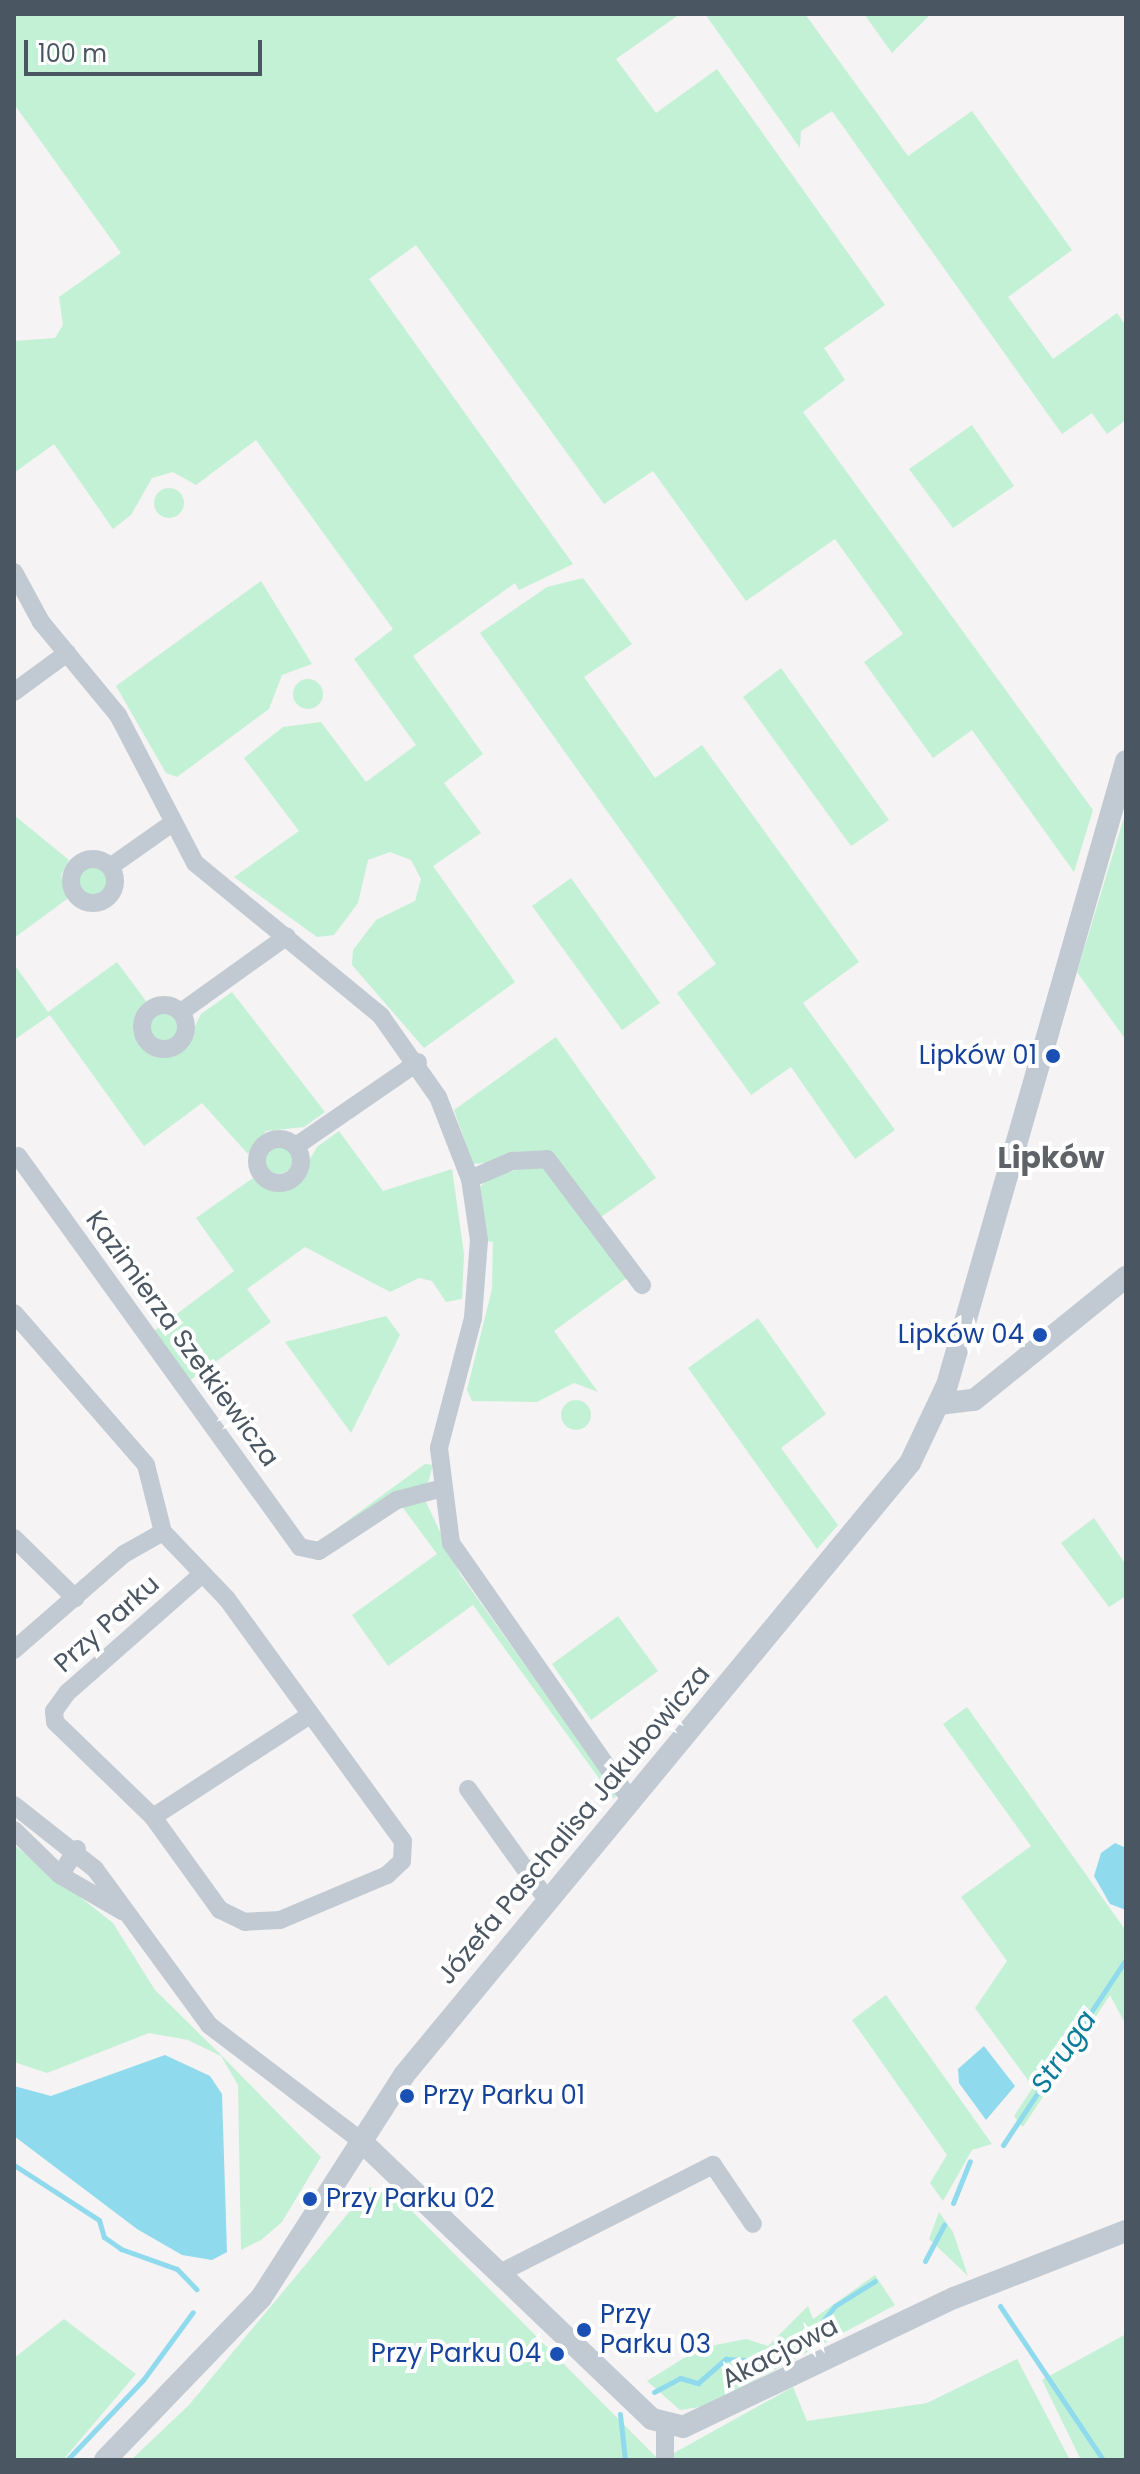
<!DOCTYPE html>
<meta charset="utf-8">
<style>
body{margin:0}
#map{position:relative;width:1140px;height:2474px;overflow:hidden;background:#f5f3f3;font-family:Poppins,sans-serif}
div>[style]{position:absolute}
.green>*{inset:0;background:#c3f1d5}
.round{border-radius:50%}
.water>*{inset:0;background:#90daee}
.stream>*{height:5px;margin:-2.5px;padding:0 2.5px;transform-origin:2.5px;border-radius:2.5px;background:#90daee}
.minor>*{height:18px;margin:-9px;padding:0 9px;transform-origin:9px;border-radius:9px;background:#c1cad2}
.minor>.ring{margin:-9px;padding:0;box-sizing:content-box;background:none;border:18px solid #c1cad2;border-radius:50%}
.tertiary>*{height:22px;margin:-11px;padding:0 11px;transform-origin:11px;border-radius:11px;background:#c1cad2}
.dots>*{width:22px;height:22px;translate:-50% -50%;box-sizing:border-box;border:4px solid #fff;border-radius:50%}
span{translate:-50% -50%;white-space:nowrap;text-align:center;line-height:1.15;-webkit-text-stroke:8px #fff;paint-order:stroke}
.transit-label{font-size:26px;color:#164399}
.right{translate:-100% -50%;text-align:right}
.left{translate:0 -50%;text-align:left}
.street-label{font-size:26px;color:#4a5661}
.water-label{font-size:28px;color:#0c7c9b;font-style:italic}
.quarter-label{font-size:30px;color:#5f6368;font-weight:700}
.frame{position:absolute;inset:0;border:16px solid #4a5661;pointer-events:none}
.scale{position:absolute;left:24px;top:40px;width:238px;height:36px;box-sizing:border-box;border:4px solid #4a5661;border-top:0;padding-left:10px;font-size:24px;line-height:28px;white-space:nowrap;color:#4a5661;-webkit-text-stroke:6px #fff;paint-order:stroke}
</style>
<div id="map">
<div class="green">
<i style="clip-path:polygon(14px 14px,680px 14px,616px 59px,656px 113px,717px 69px,885px 305px,824px 348px,845px 380px,803px 412px,1093px 810px,1074px 872px,972px 730px,933px 758px,864px 662px,903px 634px,835px 539px,746px 601px,653px 471px,604px 504px,416px 245px,369px 279px,573px 564px,519px 590px,515px 583px,413px 656px,483px 754px,444px 783px,481px 833px,433px 866px,515px 982px,424px 1048px,352px 965px,353px 950px,376px 920px,415px 901px,421px 879px,411px 860px,390px 852px,368px 860px,358px 903px,334px 935px,317px 937px,234px 877px,299px 831px,244px 758px,283px 727px,321px 722px,366px 782px,416px 745px,354px 659px,393px 629px,256px 440px,196px 485px,173px 472px,152px 478px,131px 515px,113px 529px,54px 444px,14px 473px,14px 341px,55px 338px,63px 325px,59px 297px,121px 253px,14px 104px)"></i>
<i style="clip-path:polygon(705px 14px,805px 14px,908px 156px,972px 111px,1072px 250px,1008px 297px,1053px 359px,1117px 313px,1126px 326px,1126px 420px,1107px 434px,1092px 413px,1062px 434px,832px 111px,801px 131px,800px 148px)"></i>
<i style="clip-path:polygon(864px 14px,931px 14px,892px 53px)"></i>
<i style="clip-path:polygon(972px 425px,1014px 486px,953px 528px,909px 469px)"></i>
<i class="round" style="left:154px;top:488px;width:30px;height:30px"></i>
<i style="clip-path:polygon(583px 578px,632px 644px,584px 677px,655px 778px,702px 745px,859px 962px,803px 1003px,895px 1130px,855px 1159px,791px 1067px,751px 1095px,677px 993px,716px 964px,480px 633px,547px 587px)"></i>
<i style="clip-path:polygon(261px 581px,312px 664px,282px 675px,269px 709px,177px 777px,166px 773px,116px 686px)"></i>
<i style="clip-path:polygon(781px 668px,889px 820px,851px 846px,743px 697px)"></i>
<i class="round" style="left:293px;top:679px;width:30px;height:30px"></i>
<i style="clip-path:polygon(1126px 811px,1126px 1040px,1077px 972px)"></i>
<i style="clip-path:polygon(14px 815px,69px 860px,61px 875px,67px 899px,14px 938px)"></i>
<i class="round" style="left:77px;top:866px;width:30px;height:30px"></i>
<i style="clip-path:polygon(571px 878px,660px 1003px,622px 1030px,532px 906px)"></i>
<i style="clip-path:polygon(117px 962px,146px 1001px,133px 1032px,151px 1055px,183px 1051px,201px 1014px,232px 992px,325px 1112px,304px 1127px,266px 1131px,248px 1154px,202px 1103px,144px 1146px,50px 1015px,14px 1040px,14px 964px,48px 1012px)"></i>
<i class="round" style="left:148px;top:1012px;width:30px;height:30px"></i>
<i style="clip-path:polygon(556px 1037px,656px 1178px,601px 1217px,554px 1157px,473px 1164px,454px 1110px)"></i>
<i style="clip-path:polygon(339px 1131px,383px 1191px,452px 1169px,464px 1254px,462px 1299px,446px 1302px,432px 1281px,419px 1278px,390px 1292px,305px 1247px,247px 1289px,271px 1322px,189px 1381px,154px 1331px,234px 1271px,196px 1218px,253px 1178px,273px 1190px,293px 1188px,317px 1147px)"></i>
<i class="round" style="left:263px;top:1144px;width:30px;height:30px"></i>
<i style="clip-path:polygon(533px 1165px,545px 1166px,628px 1277px,554px 1331px,598px 1392px,574px 1383px,537px 1402px,472px 1401px,467px 1390px,492px 1289px,493px 1242px,486px 1241px,478px 1189px,489px 1178px)"></i>
<i style="clip-path:polygon(386px 1316px,400px 1335px,351px 1433px,285px 1342px)"></i>
<i style="clip-path:polygon(758px 1318px,826px 1414px,781px 1448px,838px 1525px,817px 1549px,688px 1368px)"></i>
<i class="round" style="left:561px;top:1400px;width:30px;height:30px"></i>
<i style="clip-path:polygon(425px 1464px,433px 1465px,428px 1483px,317px 1543px)"></i>
<i style="clip-path:polygon(425px 1500px,460px 1574px,617px 1794px,614px 1799px,473px 1605px,388px 1666px,352px 1615px,437px 1554px,401px 1505px)"></i>
<i style="clip-path:polygon(1094px 1518px,1126px 1565px,1126px 1596px,1109px 1607px,1061px 1543px)"></i>
<i style="clip-path:polygon(618px 1616px,658px 1671px,591px 1720px,552px 1664px)"></i>
<i style="clip-path:polygon(967px 1707px,1126px 1931px,1126px 2025px,1110px 1995px,1023px 2127px,1014px 2116px,1033px 2087px,975px 2008px,1007px 1961px,961px 1897px,1031px 1846px,943px 1724px)"></i>
<i style="clip-path:polygon(14px 1845px,113px 1923px,155px 1990px,222px 2056px,321px 2157px,282px 2222px,261px 2240px,241px 2250px,238px 2085px,221px 2056px,188px 2040px,149px 2033px,47px 2073px,14px 2062px)"></i>
<i style="clip-path:polygon(886px 1995px,992px 2144px,972px 2150px,943px 2201px,930px 2183px,947px 2155px,852px 2020px)"></i>
<i style="clip-path:polygon(370px 2187px,396px 2195px,659px 2460px,131px 2460px,189px 2405px)"></i>
<i style="clip-path:polygon(939px 2212px,953px 2232px,968px 2276px,929px 2239px)"></i>
<i style="clip-path:polygon(875px 2275px,895px 2305px,707px 2406px,680px 2410px,647px 2381px,700px 2348px,746px 2339px,768px 2346px,808px 2306px,813px 2319px)"></i>
<i style="clip-path:polygon(64px 2319px,136px 2374px,63px 2460px,14px 2460px,14px 2358px)"></i>
<i style="clip-path:polygon(1126px 2334px,1126px 2460px,1081px 2460px,1042px 2380px)"></i>
<i style="clip-path:polygon(1017px 2359px,1070px 2460px,674px 2460px,674px 2453px,793px 2387px,807px 2421px,927px 2403px)"></i>
</div>
<div class="water">
<i style="clip-path:polygon(1115px 1843px,1126px 1848px,1126px 1910px,1110px 1904px,1094px 1876px,1101px 1853px)"></i>
<i style="clip-path:polygon(984px 2046px,1015px 2086px,986px 2120px,959px 2083px,958px 2069px)"></i>
<i style="clip-path:polygon(165px 2055px,210px 2076px,222px 2094px,227px 2252px,212px 2260px,182px 2255px,137px 2229px,14px 2136px,14px 2086px,51px 2096px)"></i>
</div>
<div class="stream">
<i style="left:1003px;top:2145px;width:223px;rotate:-56.5deg"></i>
<i style="left:14px;top:2165px;width:101px;rotate:32.9deg"></i>
<i style="left:99px;top:2220px;width:18px;rotate:74deg"></i>
<i style="left:104px;top:2237px;width:21px;rotate:35deg"></i>
<i style="left:121px;top:2249px;width:59px;rotate:19.7deg"></i>
<i style="left:177px;top:2269px;width:28px;rotate:46deg"></i>
<i style="left:953px;top:2203px;width:45px;rotate:-68deg"></i>
<i style="left:925px;top:2261px;width:41px;rotate:-62.2deg"></i>
<i style="left:1000px;top:2306px;width:185px;rotate:56.2deg"></i>
<i style="left:654px;top:2392px;width:30px;rotate:-28deg"></i>
<i style="left:680px;top:2378px;width:19px;rotate:16deg"></i>
<i style="left:698px;top:2383px;width:37px;rotate:-41deg"></i>
<i style="left:726px;top:2359px;width:46px;rotate:2.5deg"></i>
<i style="left:772px;top:2361px;width:33px;rotate:-25deg"></i>
<i style="left:802px;top:2347px;width:53px;rotate:-51.2deg"></i>
<i style="left:835px;top:2306px;width:47px;rotate:-32deg"></i>
<i style="left:620px;top:2414px;width:46px;rotate:83.8deg"></i>
<i style="left:67px;top:2460px;width:110px;rotate:-46.5deg"></i>
<i style="left:143px;top:2380px;width:84px;rotate:-53.7deg"></i>
</div>
<div class="minor">
<i style="left:14px;top:572px;width:57px;rotate:61.6deg"></i>
<i style="left:41px;top:622px;width:121px;rotate:50.4deg"></i>
<i style="left:118px;top:715px;width:167px;rotate:62.5deg"></i>
<i style="left:195px;top:863px;width:241px;rotate:39.4deg"></i>
<i style="left:381px;top:1016px;width:99px;rotate:54.9deg"></i>
<i style="left:438px;top:1097px;width:88px;rotate:68.7deg"></i>
<i style="left:470px;top:1179px;width:62px;rotate:81.6deg"></i>
<i style="left:479px;top:1240px;width:78px;rotate:94.4deg"></i>
<i style="left:473px;top:1318px;width:134px;rotate:104.7deg"></i>
<i style="left:439px;top:1448px;width:96px;rotate:82.8deg"></i>
<i style="left:451px;top:1543px;width:316px;rotate:55.1deg"></i>
<i style="left:14px;top:692px;width:66px;rotate:-36.3deg"></i>
<i class="ring" style="left:71px;top:859px;width:26px;height:26px"></i>
<i style="left:110px;top:867px;width:75px;rotate:-35.2deg"></i>
<i class="ring" style="left:142px;top:1005px;width:26px;height:26px"></i>
<i style="left:181px;top:1012px;width:130px;rotate:-35.6deg"></i>
<i class="ring" style="left:257px;top:1139px;width:26px;height:26px"></i>
<i style="left:296px;top:1146px;width:148px;rotate:-34.5deg"></i>
<i style="left:18px;top:1156px;width:482px;rotate:54.2deg"></i>
<i style="left:300px;top:1547px;width:19px;rotate:12deg"></i>
<i style="left:319px;top:1551px;width:93px;rotate:-33.2deg"></i>
<i style="left:397px;top:1500px;width:43px;rotate:-14.7deg"></i>
<i style="left:470px;top:1179px;width:46px;rotate:-23.2deg"></i>
<i style="left:512px;top:1161px;width:35px;rotate:-3deg"></i>
<i style="left:547px;top:1159px;width:158px;rotate:53deg"></i>
<i style="left:14px;top:1313px;width:201px;rotate:49deg"></i>
<i style="left:146px;top:1465px;width:69px;rotate:75.8deg"></i>
<i style="left:163px;top:1532px;width:45px;rotate:150.6deg"></i>
<i style="left:124px;top:1554px;width:146px;rotate:138.9deg"></i>
<i style="left:163px;top:1532px;width:93px;rotate:46.3deg"></i>
<i style="left:227px;top:1599px;width:299px;rotate:54deg"></i>
<i style="left:403px;top:1841px;width:20px;rotate:93deg"></i>
<i style="left:402px;top:1861px;width:21px;rotate:137deg"></i>
<i style="left:387px;top:1875px;width:116px;rotate:157.2deg"></i>
<i style="left:280px;top:1920px;width:35px;rotate:177deg"></i>
<i style="left:245px;top:1922px;width:28px;rotate:-154deg"></i>
<i style="left:220px;top:1910px;width:115px;rotate:-125.8deg"></i>
<i style="left:153px;top:1817px;width:136px;rotate:-135.9deg"></i>
<i style="left:55px;top:1722px;width:11px;rotate:-95deg"></i>
<i style="left:54px;top:1711px;width:24px;rotate:-54deg"></i>
<i style="left:68px;top:1692px;width:176px;rotate:-41.3deg"></i>
<i style="left:14px;top:1538px;width:86px;rotate:44.5deg"></i>
<i style="left:468px;top:1789px;width:138px;rotate:54.5deg"></i>
<i style="left:14px;top:1805px;width:103px;rotate:38.3deg"></i>
<i style="left:95px;top:1869px;width:193px;rotate:53.8deg"></i>
<i style="left:209px;top:2025px;width:191px;rotate:37.3deg"></i>
<i style="left:153px;top:1817px;width:184px;rotate:-33deg"></i>
<i style="left:14px;top:1830px;width:64px;rotate:44.4deg"></i>
<i style="left:77px;top:1849px;width:31px;rotate:123deg"></i>
<i style="left:60px;top:1875px;width:72px;rotate:30.1deg"></i>
<i style="left:500px;top:2273px;width:239px;rotate:-26.9deg"></i>
<i style="left:713px;top:2165px;width:71px;rotate:55.9deg"></i>
<i style="left:665px;top:2425px;width:35px;rotate:90deg"></i>
</div>
<div class="tertiary">
<i style="left:939px;top:1404px;width:35px;rotate:-7deg"></i>
<i style="left:974px;top:1400px;width:196px;rotate:-39deg"></i>
<i style="left:361px;top:2141px;width:402px;rotate:43.7deg"></i>
<i style="left:652px;top:2419px;width:32px;rotate:14deg"></i>
<i style="left:683px;top:2427px;width:300px;rotate:-25.5deg"></i>
<i style="left:954px;top:2298px;width:185px;rotate:-21.3deg"></i>
<i style="left:105px;top:2460px;width:225px;rotate:-46.1deg"></i>
<i style="left:261px;top:2298px;width:265px;rotate:-57.3deg"></i>
<i style="left:404px;top:2075px;width:794px;rotate:-50.42deg"></i>
<i style="left:910px;top:1463px;width:86px;rotate:-64.6deg"></i>
<i style="left:947px;top:1385px;width:649px;rotate:-73.99deg"></i>
</div>
<div class="dots">
<i style="left:1053px;top:1056px;background:#1a4fb4"></i>
<i style="left:1040px;top:1335px;background:#1a4fb4"></i>
<i style="left:407px;top:2096px;background:#1a4fb4"></i>
<i style="left:310px;top:2199px;background:#1a4fb4"></i>
<i style="left:584px;top:2330px;background:#1a4fb4"></i>
<i style="left:557px;top:2354px;background:#1a4fb4"></i>
</div>
<div class="transit-label">
<span class="right" style="left:1037px;top:1056px">Lipków 01</span>
<span class="right" style="left:1024px;top:1335px">Lipków 04</span>
<span class="left" style="left:423px;top:2096px">Przy Parku 01</span>
<span class="left" style="left:326px;top:2199px">Przy Parku 02</span>
<span class="left" style="left:600px;top:2330px">Przy<br>Parku 03</span>
<span class="right" style="left:541px;top:2354px">Przy Parku 04</span>
</div>
<div class="street-label">
<span style="left:182px;top:1339px;rotate:54deg">Kazimierza Szetkiewicza</span>
<span style="left:107px;top:1624px;rotate:-42deg">Przy Parku</span>
<span style="left:574px;top:1825px;rotate:-50deg">Józefa Paschalisa Jakubowicza</span>
<span style="left:780px;top:2353px;rotate:-27deg">Akacjowa</span>
</div>
<div class="water-label">
<span style="left:1064px;top:2052px;rotate:-56deg">Struga</span>
</div>
<div class="quarter-label">
<span style="left:1051px;top:1158px">Lipków</span>
</div>
<div class="frame"></div>
<div class="scale">100 m</div>
</div>
